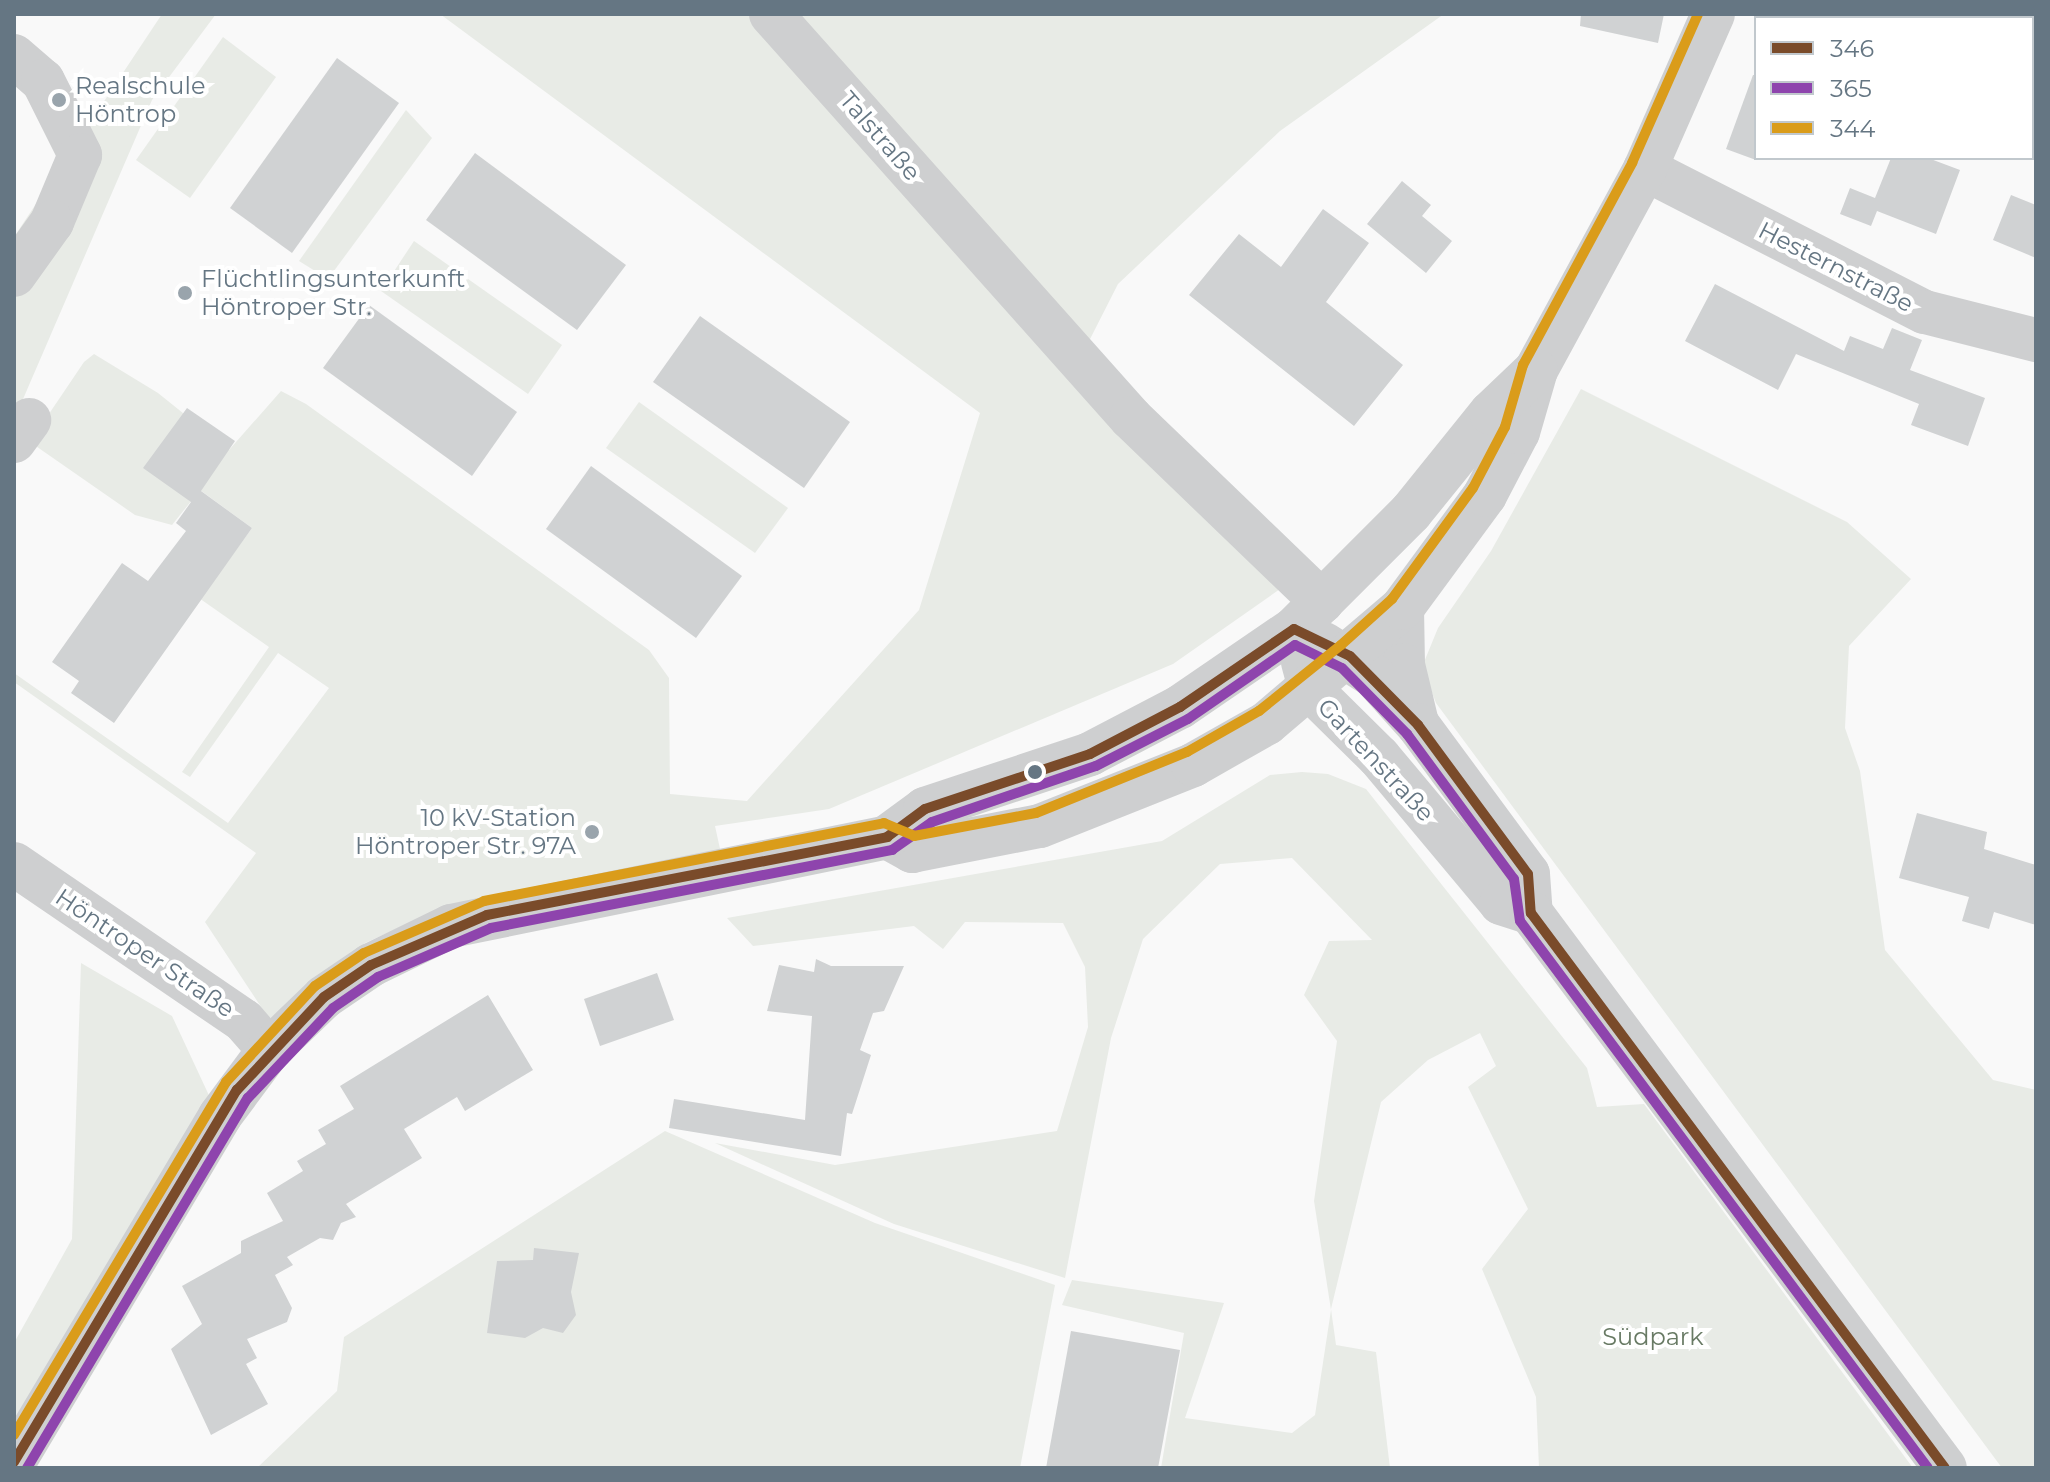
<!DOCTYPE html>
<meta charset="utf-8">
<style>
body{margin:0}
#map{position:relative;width:2050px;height:1482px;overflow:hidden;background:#f9f9f9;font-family:Montserrat,sans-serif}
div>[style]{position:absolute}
.green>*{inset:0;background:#e8ebe6}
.building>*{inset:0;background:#d0d2d3}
.minor>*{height:44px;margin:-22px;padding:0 22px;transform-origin:22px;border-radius:22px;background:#cecfd0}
.bus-1>*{height:10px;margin:-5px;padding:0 5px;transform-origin:5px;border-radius:5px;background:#7a4b2a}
.bus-2>*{height:10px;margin:-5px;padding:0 5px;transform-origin:5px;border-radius:5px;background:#8e44ad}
.bus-3>*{height:10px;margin:-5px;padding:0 5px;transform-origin:5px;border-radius:5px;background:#da9c1a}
.dots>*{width:22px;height:22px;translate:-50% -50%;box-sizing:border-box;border:4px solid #fff;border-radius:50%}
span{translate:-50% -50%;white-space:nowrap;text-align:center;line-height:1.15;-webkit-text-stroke:8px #fff;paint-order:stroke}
.poi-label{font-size:24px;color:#657683}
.left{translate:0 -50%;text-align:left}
.right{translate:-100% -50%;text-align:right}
.street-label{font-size:24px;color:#657683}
.park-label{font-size:24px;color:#687a64}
.frame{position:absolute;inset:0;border:16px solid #657683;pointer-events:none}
.legend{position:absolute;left:1754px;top:16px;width:280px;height:144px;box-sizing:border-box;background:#fff;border:2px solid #c1c8cd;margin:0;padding:10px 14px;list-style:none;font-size:24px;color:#657683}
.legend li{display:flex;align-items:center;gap:16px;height:40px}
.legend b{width:40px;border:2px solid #c1c8cd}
</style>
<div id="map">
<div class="green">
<i style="clip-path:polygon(162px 14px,216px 14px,152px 100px,14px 420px,14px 237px)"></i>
<i style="clip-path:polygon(440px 14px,1444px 14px,1280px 131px,1118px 284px,1087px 345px,1313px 566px,1173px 664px,829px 809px,715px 826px,722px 858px,409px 923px,365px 943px,269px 1019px,205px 922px,256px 853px,14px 682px,14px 673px,228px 823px,329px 688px,278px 653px,190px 777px,182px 772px,269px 647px,179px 584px,228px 561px,252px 528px,200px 490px,172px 525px,135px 515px,30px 442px,84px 362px,94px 354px,158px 393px,229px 450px,281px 391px,306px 404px,649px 650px,669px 678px,670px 794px,747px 801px,919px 610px,980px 413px)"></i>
<i style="clip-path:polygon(223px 37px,276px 77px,190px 198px,136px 160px)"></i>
<i style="clip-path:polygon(406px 110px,432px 138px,328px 279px,299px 261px)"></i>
<i style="clip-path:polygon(414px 241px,562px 345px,528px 394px,381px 291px)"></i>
<i style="clip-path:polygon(1581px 389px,1847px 522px,1911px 579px,1849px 646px,1845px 728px,1860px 771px,1885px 950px,1993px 1080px,2036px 1090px,2036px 1468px,2002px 1468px,1436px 703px,1422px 667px,1438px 628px,1491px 551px)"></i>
<i style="clip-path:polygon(639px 402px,788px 508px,755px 553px,606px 448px)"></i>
<i style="clip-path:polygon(1302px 772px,1328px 774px,1366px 789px,1587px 1068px,1597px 1107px,1644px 1104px,1913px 1468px,1539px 1468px,1536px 1397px,1482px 1269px,1528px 1209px,1468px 1087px,1496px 1066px,1480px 1033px,1428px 1060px,1381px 1102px,1331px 1309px,1336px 1345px,1376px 1352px,1390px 1468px,1161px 1468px,1184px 1333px,1062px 1305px,1072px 1280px,1224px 1303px,1185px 1418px,1292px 1433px,1315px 1415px,1331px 1310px,1314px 1201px,1337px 1041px,1304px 995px,1329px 941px,1372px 940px,1292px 858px,1220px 864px,1143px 939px,1111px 1038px,1065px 1278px,894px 1224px,715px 1143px,835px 1165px,1057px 1131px,1088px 1027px,1085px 967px,1063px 923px,965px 922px,943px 949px,914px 926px,753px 946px,727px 918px,1162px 841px,1270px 775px)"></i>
<i style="clip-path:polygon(81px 963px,172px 1016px,213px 1104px,14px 1422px,14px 1343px,72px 1239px)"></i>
<i style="clip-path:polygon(665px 1131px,875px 1223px,1055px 1285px,1020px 1468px,257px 1468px,337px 1391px,344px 1337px)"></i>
</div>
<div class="building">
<i style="clip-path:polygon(1581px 14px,1664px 14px,1658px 43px,1580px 26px)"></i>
<i style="clip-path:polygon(337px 58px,399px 103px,292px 253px,230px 208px)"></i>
<i style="clip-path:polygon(1753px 75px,1756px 75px,1756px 160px,1726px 149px)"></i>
<i style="clip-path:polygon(475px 153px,626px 265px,577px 330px,426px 220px)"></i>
<i style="clip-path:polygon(1891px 158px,1928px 158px,1960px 170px,1936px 234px,1877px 211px,1871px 226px,1840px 214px,1850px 188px,1875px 198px)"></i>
<i style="clip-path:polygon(1402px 181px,1431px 205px,1422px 216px,1452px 241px,1426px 273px,1367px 224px)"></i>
<i style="clip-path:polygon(2011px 195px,2036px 205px,2036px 258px,1993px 240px)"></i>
<i style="clip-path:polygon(1323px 209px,1369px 243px,1326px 302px,1403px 365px,1354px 426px,1189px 295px,1239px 234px,1281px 267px)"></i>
<i style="clip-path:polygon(1715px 284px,1844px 351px,1850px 336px,1883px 349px,1892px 328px,1922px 340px,1910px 370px,1985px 398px,1968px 446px,1911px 425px,1919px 404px,1796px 354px,1778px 390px,1685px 341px)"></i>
<i style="clip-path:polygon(369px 305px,517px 412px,472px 476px,323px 368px)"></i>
<i style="clip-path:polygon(700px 316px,850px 422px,804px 488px,653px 382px)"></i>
<i style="clip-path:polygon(187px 408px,235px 441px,201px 491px,252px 528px,114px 723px,71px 693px,79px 681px,52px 662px,122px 563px,148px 581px,186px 531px,176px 523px,191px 502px,143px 468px)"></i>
<i style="clip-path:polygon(591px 466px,742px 576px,696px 638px,546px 529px)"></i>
<i style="clip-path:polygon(1917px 813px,1987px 832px,1984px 849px,2036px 865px,2036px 925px,1994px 912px,1989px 929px,1962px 921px,1969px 897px,1899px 878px)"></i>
<i style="clip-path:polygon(816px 959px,831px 966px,904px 966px,884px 1011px,873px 1013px,860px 1050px,871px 1055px,852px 1114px,847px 1113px,841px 1156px,669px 1128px,674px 1099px,805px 1120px,812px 1016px,767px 1011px,779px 965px,814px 972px)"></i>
<i style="clip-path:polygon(657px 973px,674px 1020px,600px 1046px,584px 999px)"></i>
<i style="clip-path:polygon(488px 995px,533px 1070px,465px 1111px,457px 1097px,404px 1129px,422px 1158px,346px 1204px,356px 1217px,341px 1223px,333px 1240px,320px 1238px,287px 1257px,293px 1265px,275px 1275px,292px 1308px,287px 1322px,247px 1339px,257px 1358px,246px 1364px,268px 1404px,211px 1435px,171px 1349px,202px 1324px,182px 1286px,241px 1253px,241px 1241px,283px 1221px,267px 1193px,303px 1171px,297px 1161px,326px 1144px,318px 1130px,354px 1109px,340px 1086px)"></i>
<i style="clip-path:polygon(534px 1248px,579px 1253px,571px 1292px,576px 1315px,563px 1333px,543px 1328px,525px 1338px,487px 1333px,497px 1261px,533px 1260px)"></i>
<i style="clip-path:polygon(1071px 1331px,1180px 1350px,1158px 1468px,1046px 1468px)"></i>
</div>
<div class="minor">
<i style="left:771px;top:14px;width:541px;rotate:48.3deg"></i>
<i style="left:1131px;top:418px;width:265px;rotate:43.9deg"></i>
<i style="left:14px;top:56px;width:38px;rotate:41deg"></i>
<i style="left:43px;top:81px;width:83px;rotate:63.4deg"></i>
<i style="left:80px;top:155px;width:73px;rotate:112.7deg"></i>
<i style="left:52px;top:222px;width:65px;rotate:125.6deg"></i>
<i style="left:1645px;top:169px;width:314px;rotate:27.1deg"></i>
<i style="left:1925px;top:312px;width:114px;rotate:14.2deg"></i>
<i style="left:14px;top:441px;width:26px;rotate:-54deg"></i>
<i style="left:1402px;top:608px;width:57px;rotate:89deg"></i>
<i style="left:1403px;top:665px;width:56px;rotate:76.5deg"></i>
<i style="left:1324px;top:644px;width:59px;rotate:32.6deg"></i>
<i style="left:1374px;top:676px;width:66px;rotate:48.1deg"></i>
<i style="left:1418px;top:725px;width:185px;rotate:53.6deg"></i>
<i style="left:1528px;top:874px;width:39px;rotate:86deg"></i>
<i style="left:1303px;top:662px;width:28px;rotate:75deg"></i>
<i style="left:1310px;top:689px;width:97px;rotate:44.6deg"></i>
<i style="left:1379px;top:757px;width:190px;rotate:50.1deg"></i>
<i style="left:1501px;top:903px;width:32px;rotate:18deg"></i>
<i style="left:1531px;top:913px;width:692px;rotate:53.28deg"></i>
<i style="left:887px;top:837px;width:29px;rotate:29deg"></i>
<i style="left:912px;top:851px;width:130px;rotate:-11.1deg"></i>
<i style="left:1040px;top:826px;width:165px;rotate:-21.7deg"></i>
<i style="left:1193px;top:765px;width:85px;rotate:-29.6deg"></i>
<i style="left:1267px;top:723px;width:177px;rotate:-40.4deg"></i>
<i style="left:1402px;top:608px;width:140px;rotate:-53.7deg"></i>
<i style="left:1485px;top:495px;width:71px;rotate:-62.4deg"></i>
<i style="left:1518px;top:432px;width:65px;rotate:-73.8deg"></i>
<i style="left:1536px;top:370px;width:229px;rotate:-61.5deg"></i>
<i style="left:1645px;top:169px;width:169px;rotate:-66.3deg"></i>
<i style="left:14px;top:864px;width:278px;rotate:34.3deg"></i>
<i style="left:244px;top:1021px;width:38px;rotate:49deg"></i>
<i style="left:14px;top:1462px;width:403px;rotate:-59.2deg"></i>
<i style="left:220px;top:1116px;width:82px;rotate:-53.4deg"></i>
<i style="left:269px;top:1050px;width:76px;rotate:-43.9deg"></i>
<i style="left:324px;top:997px;width:57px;rotate:-34.2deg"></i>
<i style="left:371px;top:965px;width:89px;rotate:-26deg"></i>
<i style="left:451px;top:926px;width:445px;rotate:-11.5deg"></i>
<i style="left:887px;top:837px;width:47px;rotate:-36.4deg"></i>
<i style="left:925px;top:809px;width:174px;rotate:-18.4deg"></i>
<i style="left:1090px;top:754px;width:102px;rotate:-27.6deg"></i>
<i style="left:1180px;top:707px;width:138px;rotate:-34.4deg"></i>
<i style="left:1294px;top:629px;width:165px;rotate:-45deg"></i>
<i style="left:1411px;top:512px;width:127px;rotate:-51.1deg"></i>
<i style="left:1491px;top:413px;width:62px;rotate:-43.7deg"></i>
</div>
<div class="bus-1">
<i style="left:14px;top:1462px;width:434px;rotate:-59.1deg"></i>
<i style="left:237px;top:1090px;width:127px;rotate:-46.9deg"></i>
<i style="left:324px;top:997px;width:57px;rotate:-34.2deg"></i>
<i style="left:371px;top:965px;width:126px;rotate:-23.3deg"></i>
<i style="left:487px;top:915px;width:408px;rotate:-11deg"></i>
<i style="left:887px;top:837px;width:47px;rotate:-36.4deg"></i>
<i style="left:925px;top:809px;width:174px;rotate:-18.4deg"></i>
<i style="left:1090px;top:754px;width:102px;rotate:-27.6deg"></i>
<i style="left:1180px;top:707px;width:138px;rotate:-34.4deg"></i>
<i style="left:1294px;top:629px;width:62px;rotate:25.7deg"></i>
<i style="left:1350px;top:656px;width:97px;rotate:45.4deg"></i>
<i style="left:1418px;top:725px;width:185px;rotate:53.6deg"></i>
<i style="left:1528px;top:874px;width:39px;rotate:86deg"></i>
<i style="left:1531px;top:913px;width:692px;rotate:53.28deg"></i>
</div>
<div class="bus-2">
<i style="left:27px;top:1468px;width:431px;rotate:-59.2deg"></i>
<i style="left:248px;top:1098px;width:124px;rotate:-46.6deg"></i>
<i style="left:333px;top:1008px;width:55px;rotate:-34.6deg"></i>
<i style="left:378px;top:977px;width:123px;rotate:-23.4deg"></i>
<i style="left:491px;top:928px;width:409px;rotate:-11deg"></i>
<i style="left:892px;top:850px;width:49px;rotate:-35deg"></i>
<i style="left:932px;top:822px;width:173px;rotate:-18.9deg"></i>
<i style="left:1096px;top:766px;width:103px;rotate:-27.1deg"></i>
<i style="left:1188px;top:719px;width:130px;rotate:-34.7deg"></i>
<i style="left:1295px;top:645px;width:52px;rotate:26.1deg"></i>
<i style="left:1342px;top:668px;width:93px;rotate:45.4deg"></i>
<i style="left:1407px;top:734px;width:180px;rotate:53.6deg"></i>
<i style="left:1514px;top:879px;width:42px;rotate:81.9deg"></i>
<i style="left:1520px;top:921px;width:682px;rotate:53.28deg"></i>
</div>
<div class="bus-3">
<i style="left:14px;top:1435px;width:412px;rotate:-59deg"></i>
<i style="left:226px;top:1082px;width:131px;rotate:-47.2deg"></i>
<i style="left:315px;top:986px;width:59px;rotate:-34deg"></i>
<i style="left:364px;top:953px;width:131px;rotate:-23.4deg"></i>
<i style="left:484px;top:901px;width:408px;rotate:-11deg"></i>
<i style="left:884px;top:823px;width:33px;rotate:23deg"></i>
<i style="left:914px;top:836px;width:124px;rotate:-10.7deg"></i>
<i style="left:1036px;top:813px;width:163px;rotate:-22deg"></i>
<i style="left:1187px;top:752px;width:83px;rotate:-29.7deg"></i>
<i style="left:1259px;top:711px;width:105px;rotate:-38.8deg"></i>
<i style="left:1341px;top:645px;width:69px;rotate:-42deg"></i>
<i style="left:1392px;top:599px;width:137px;rotate:-53.9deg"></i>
<i style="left:1473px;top:488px;width:69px;rotate:-62.3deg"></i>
<i style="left:1505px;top:427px;width:65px;rotate:-73.8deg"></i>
<i style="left:1523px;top:365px;width:230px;rotate:-61.6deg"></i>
<i style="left:1632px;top:163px;width:163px;rotate:-66.1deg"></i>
</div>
<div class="dots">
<i style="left:59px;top:100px;background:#99a4ac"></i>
<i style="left:185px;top:293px;background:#99a4ac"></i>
<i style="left:1035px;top:772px;background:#657683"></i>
<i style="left:592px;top:832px;background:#99a4ac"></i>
</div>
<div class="poi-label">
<span class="left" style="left:75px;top:100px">Realschule<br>Höntrop</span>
<span class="left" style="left:201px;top:293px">Flüchtlingsunterkunft<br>Höntroper Str.</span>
<span class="right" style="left:576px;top:832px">10 kV-Station<br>Höntroper Str. 97A</span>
</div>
<div class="street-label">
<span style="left:880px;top:136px;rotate:49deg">Talstraße</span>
<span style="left:1836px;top:267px;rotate:27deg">Hesternstraße</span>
<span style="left:1376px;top:760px;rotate:47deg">Gartenstraße</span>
<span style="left:145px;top:953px;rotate:34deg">Höntroper Straße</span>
</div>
<div class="park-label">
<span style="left:1653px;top:1337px">Südpark</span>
</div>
<div class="frame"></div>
<ul class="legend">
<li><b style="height:10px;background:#7a4b2a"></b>346</li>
<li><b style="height:10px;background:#8e44ad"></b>365</li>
<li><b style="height:10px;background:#da9c1a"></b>344</li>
</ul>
</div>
